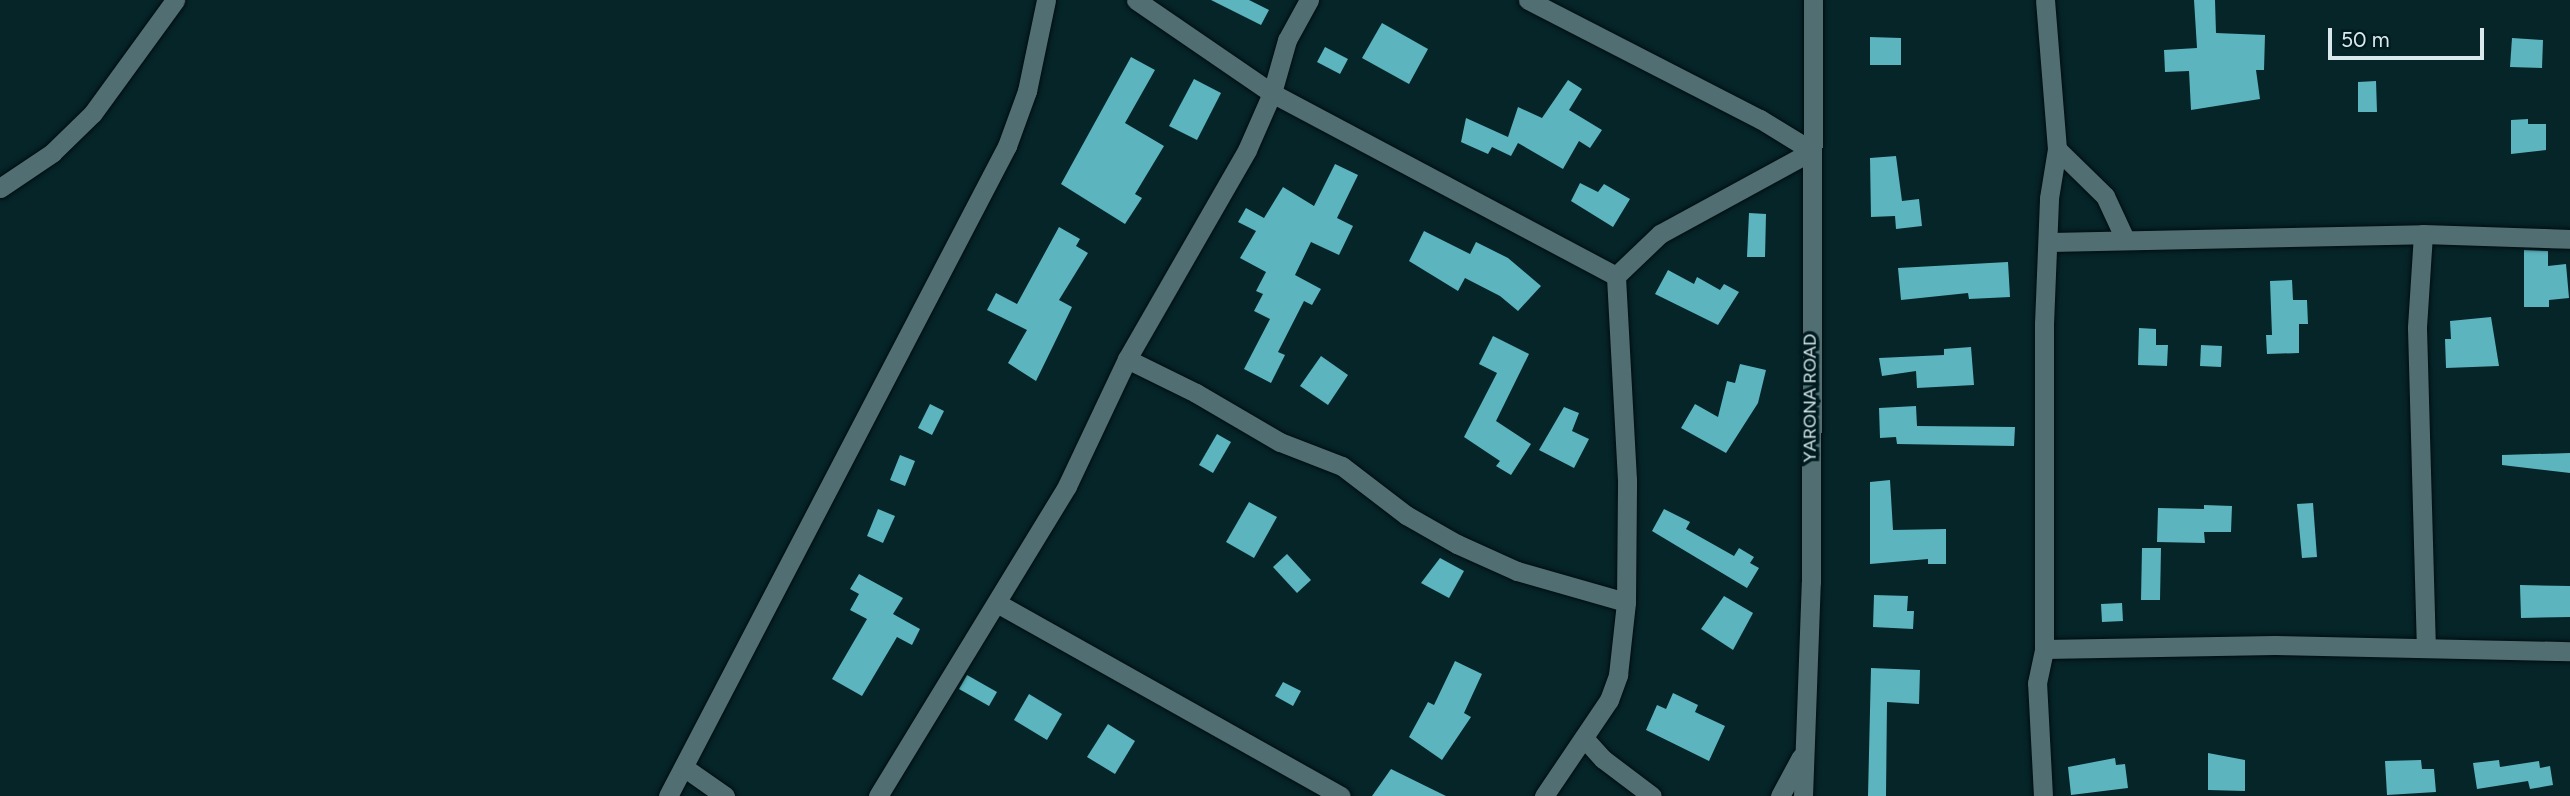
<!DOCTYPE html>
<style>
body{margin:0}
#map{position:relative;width:2570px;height:796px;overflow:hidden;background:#062529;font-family:Figtree,sans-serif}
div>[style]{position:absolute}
.building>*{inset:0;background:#5cb4bf}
.roads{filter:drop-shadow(0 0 2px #000d10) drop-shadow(0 0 2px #000d10)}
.street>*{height:19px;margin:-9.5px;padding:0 9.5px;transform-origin:9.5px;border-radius:9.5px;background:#516f73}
span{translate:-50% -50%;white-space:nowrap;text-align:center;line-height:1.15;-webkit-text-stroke:7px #001b1f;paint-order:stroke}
.street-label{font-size:18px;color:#d9e9ec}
.scale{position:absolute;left:2328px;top:28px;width:156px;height:32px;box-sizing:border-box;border:4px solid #d9e9ec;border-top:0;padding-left:9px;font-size:21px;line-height:24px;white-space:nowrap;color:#d9e9ec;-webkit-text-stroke:5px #001b1f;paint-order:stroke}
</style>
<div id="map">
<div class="building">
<i style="clip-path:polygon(1211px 0,1249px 0,1269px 10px,1261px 25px)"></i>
<i style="clip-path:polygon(2194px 0,2215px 0,2216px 33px,2265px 35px,2264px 70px,2256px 70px,2260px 99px,2191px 110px,2189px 71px,2165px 72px,2164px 50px,2197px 48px)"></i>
<i style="clip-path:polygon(1382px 23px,1428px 49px,1409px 84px,1362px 58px)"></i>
<i style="clip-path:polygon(1870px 37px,1901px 38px,1901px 65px,1870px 65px)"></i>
<i style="clip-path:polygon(2512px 38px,2543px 40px,2542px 68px,2510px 67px)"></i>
<i style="clip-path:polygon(1325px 47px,1348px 59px,1340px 74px,1317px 62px)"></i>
<i style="clip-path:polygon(1131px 57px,1155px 70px,1125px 123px,1164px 146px,1135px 194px,1142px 198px,1125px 224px,1061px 184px)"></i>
<i style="clip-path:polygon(1194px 79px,1221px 93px,1197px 140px,1169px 126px)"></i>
<i style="clip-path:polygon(1568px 80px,1582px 89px,1569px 110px,1602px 130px,1590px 148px,1579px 141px,1563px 169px,1518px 143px,1511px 156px,1492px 147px,1488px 154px,1461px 142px,1466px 118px,1508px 137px,1518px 107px,1542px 118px)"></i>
<i style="clip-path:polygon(2376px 81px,2377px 112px,2358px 112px,2358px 82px)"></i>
<i style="clip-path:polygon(2528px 119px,2528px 124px,2546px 124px,2546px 150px,2511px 154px,2511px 120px)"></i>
<i style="clip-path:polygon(1896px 156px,1902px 201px,1919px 199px,1922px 226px,1896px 229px,1895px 216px,1871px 217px,1870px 158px)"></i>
<i style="clip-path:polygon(1335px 164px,1358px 175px,1337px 218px,1353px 226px,1339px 255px,1311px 242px,1295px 275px,1321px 289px,1312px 305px,1304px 301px,1278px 352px,1285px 355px,1271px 383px,1244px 369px,1270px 319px,1254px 311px,1263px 294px,1256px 291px,1266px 272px,1240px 258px,1256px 231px,1238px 222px,1246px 208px,1264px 218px,1283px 187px,1314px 206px)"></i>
<i style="clip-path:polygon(1580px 183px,1598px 192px,1604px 184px,1630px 199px,1613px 227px,1571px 201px)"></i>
<i style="clip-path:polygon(1749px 213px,1766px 214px,1765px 257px,1747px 257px)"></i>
<i style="clip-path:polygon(1059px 227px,1080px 239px,1076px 246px,1088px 253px,1059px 300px,1072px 307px,1036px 381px,1008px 363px,1027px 330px,987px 310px,996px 293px,1017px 304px)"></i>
<i style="clip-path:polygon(1424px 231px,1470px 254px,1476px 242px,1508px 258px,1541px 286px,1518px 311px,1500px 296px,1465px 278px,1458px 291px,1409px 261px)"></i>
<i style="clip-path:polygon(2524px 250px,2548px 251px,2548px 266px,2566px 264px,2569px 298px,2549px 300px,2549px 307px,2524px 307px)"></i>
<i style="clip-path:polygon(2008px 262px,2010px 297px,1969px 299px,1968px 293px,1901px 300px,1898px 268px)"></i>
<i style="clip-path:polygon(1668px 270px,1694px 284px,1697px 277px,1720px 290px,1724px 284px,1739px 292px,1718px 325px,1655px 294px)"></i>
<i style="clip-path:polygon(2292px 280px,2293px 300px,2307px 300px,2308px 324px,2299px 324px,2299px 353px,2267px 354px,2266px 335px,2272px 335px,2270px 281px)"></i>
<i style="clip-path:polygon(2491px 317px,2499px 366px,2446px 368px,2445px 339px,2451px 339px,2450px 321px)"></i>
<i style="clip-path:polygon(2139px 328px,2156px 329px,2156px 345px,2168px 345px,2167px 366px,2138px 365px)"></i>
<i style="clip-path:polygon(1493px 336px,1529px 354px,1496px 421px,1531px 444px,1511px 475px,1496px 466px,1500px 461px,1464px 437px,1497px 373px,1479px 364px)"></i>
<i style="clip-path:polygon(2201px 345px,2222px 346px,2221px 367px,2200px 366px)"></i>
<i style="clip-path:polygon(1971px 347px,1974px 385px,1917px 388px,1916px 371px,1882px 376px,1879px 358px,1944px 355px,1944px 349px)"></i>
<i style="clip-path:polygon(1321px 356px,1348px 375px,1328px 405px,1300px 386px)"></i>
<i style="clip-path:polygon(1740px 364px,1766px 370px,1758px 403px,1726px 453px,1681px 428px,1695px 404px,1718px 417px,1727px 381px,1735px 383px)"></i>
<i style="clip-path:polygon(930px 404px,944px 411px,932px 435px,918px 428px)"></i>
<i style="clip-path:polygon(1916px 406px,1917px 426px,2015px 427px,2014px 446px,1897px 444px,1896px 437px,1880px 438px,1879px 408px)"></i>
<i style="clip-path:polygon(1564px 407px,1579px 413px,1572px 431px,1589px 439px,1574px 468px,1539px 450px)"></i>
<i style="clip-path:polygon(1217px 434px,1231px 442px,1213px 473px,1199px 465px)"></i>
<i style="clip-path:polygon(2570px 453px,2570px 473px,2502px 465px,2502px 455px)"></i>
<i style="clip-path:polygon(900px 455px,915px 461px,905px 486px,890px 480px)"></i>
<i style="clip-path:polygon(1890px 480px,1893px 530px,1946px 529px,1946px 564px,1928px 564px,1928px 559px,1870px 564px,1870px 482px)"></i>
<i style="clip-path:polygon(1249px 502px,1277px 517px,1254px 558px,1226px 542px)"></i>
<i style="clip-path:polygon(2313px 503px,2317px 557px,2302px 558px,2297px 504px)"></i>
<i style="clip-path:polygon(2204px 505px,2232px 506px,2231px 532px,2204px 532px,2205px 543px,2157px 542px,2158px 508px,2204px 509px)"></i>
<i style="clip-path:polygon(878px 509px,895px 516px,883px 543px,867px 536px)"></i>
<i style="clip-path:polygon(1664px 509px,1690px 522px,1686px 529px,1734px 556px,1739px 548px,1754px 557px,1750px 563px,1759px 568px,1747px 588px,1652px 531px)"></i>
<i style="clip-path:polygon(2142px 548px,2161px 548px,2160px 600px,2141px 600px)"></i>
<i style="clip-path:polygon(1287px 554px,1311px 580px,1297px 593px,1273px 567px)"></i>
<i style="clip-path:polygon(1440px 558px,1464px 571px,1449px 598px,1421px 583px)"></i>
<i style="clip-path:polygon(859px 574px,903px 598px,893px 614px,920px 629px,912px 645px,897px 637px,862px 696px,832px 679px,867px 619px,850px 610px,859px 594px,850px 589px)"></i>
<i style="clip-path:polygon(2520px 585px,2570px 586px,2570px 617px,2521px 618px)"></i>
<i style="clip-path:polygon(1874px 595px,1908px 596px,1907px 611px,1914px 611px,1913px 629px,1873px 627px)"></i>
<i style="clip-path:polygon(1724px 596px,1753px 613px,1733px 650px,1701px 629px)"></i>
<i style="clip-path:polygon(2122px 603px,2123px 621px,2102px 622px,2101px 604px)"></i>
<i style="clip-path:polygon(1455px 661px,1482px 674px,1464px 713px,1471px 717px,1442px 760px,1409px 737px,1428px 702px,1434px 705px)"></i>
<i style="clip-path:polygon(1871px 668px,1920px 670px,1919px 704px,1887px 702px,1886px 796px,1868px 796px)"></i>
<i style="clip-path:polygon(967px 675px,997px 692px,989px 706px,959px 689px)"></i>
<i style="clip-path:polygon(1283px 682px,1301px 691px,1293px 706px,1275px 696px)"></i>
<i style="clip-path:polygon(1673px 693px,1698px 705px,1695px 712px,1725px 726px,1709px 761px,1646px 730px,1657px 705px,1666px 709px)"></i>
<i style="clip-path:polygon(1029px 694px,1062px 714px,1047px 740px,1014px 720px)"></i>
<i style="clip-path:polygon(1108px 724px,1135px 741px,1115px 774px,1087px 757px)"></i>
<i style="clip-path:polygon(2208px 753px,2245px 760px,2245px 791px,2208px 790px)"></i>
<i style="clip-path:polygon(2115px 758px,2116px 765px,2125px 764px,2128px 788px,2071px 795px,2068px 767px)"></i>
<i style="clip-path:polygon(2421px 760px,2422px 769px,2434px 769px,2436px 792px,2387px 795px,2385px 761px)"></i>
<i style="clip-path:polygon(2499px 760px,2500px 767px,2539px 761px,2540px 768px,2550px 766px,2553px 785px,2530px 789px,2528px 781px,2477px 789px,2473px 763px)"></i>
<i style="clip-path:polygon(1391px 769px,1446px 796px,1372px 796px)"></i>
</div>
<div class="roads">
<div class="street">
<i style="left:1136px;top:0;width:165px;rotate:34.4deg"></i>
<i style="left:1272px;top:93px;width:390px;rotate:28deg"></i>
<i style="left:1528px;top:0;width:261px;rotate:27.2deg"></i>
<i style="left:1760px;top:119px;width:61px;rotate:31.6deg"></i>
<i style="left:1812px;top:151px;width:173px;rotate:151.4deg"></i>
<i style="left:1660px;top:234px;width:61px;rotate:136.3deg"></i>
<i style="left:2057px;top:149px;width:67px;rotate:44.4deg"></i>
<i style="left:2105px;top:196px;width:45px;rotate:65.1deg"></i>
<i style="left:0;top:188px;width:63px;rotate:-33.9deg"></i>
<i style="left:52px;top:153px;width:57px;rotate:-44.3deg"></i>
<i style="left:93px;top:113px;width:140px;rotate:-54deg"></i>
<i style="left:2423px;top:234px;width:94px;rotate:93.7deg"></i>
<i style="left:2417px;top:328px;width:318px;rotate:88.4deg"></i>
<i style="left:2050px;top:242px;width:373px;rotate:-1.2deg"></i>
<i style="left:2423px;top:234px;width:147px;rotate:1.9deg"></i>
<i style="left:1127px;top:359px;width:77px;rotate:26.2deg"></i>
<i style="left:1196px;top:393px;width:97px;rotate:30.3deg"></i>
<i style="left:1280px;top:442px;width:66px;rotate:21.2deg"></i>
<i style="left:1342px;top:466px;width:81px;rotate:37.4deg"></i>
<i style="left:1406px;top:515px;width:59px;rotate:29.6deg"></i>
<i style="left:1457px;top:544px;width:66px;rotate:24.2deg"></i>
<i style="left:1517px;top:571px;width:113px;rotate:15.9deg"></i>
<i style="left:997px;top:603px;width:394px;rotate:29.3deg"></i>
<i style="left:2044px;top:649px;width:231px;rotate:-1deg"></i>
<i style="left:2275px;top:645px;width:295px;rotate:1.2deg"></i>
<i style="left:1584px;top:738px;width:28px;rotate:48deg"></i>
<i style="left:1603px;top:759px;width:61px;rotate:37.1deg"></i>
<i style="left:685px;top:768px;width:49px;rotate:35deg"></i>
<i style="left:668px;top:796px;width:733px;rotate:-62.46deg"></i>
<i style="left:1007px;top:146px;width:59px;rotate:-70deg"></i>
<i style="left:1027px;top:91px;width:93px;rotate:-78.2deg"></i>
<i style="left:878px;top:796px;width:363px;rotate:-58.6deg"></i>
<i style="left:1067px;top:486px;width:140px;rotate:-64.7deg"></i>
<i style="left:1127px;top:359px;width:241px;rotate:-60.1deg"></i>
<i style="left:1247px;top:150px;width:62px;rotate:-66.3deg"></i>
<i style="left:1272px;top:93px;width:55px;rotate:-74.2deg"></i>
<i style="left:1287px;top:40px;width:46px;rotate:-61.2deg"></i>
<i style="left:1544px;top:796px;width:116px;rotate:-55.9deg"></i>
<i style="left:1609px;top:700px;width:27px;rotate:-70deg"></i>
<i style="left:1618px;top:675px;width:73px;rotate:-83.7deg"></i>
<i style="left:1626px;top:602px;width:122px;rotate:-89.5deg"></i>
<i style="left:1627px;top:480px;width:204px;rotate:-93.1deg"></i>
<i style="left:1780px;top:796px;width:44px;rotate:-61.7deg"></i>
<i style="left:1803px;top:796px;width:214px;rotate:-87.9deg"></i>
<i style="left:1811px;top:582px;width:582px;rotate:-89.8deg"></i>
<i style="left:2043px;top:796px;width:113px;rotate:-93deg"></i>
<i style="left:2037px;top:683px;width:35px;rotate:-78deg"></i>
<i style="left:2044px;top:649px;width:325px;rotate:-90deg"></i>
<i style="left:2044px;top:324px;width:126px;rotate:-87.7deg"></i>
<i style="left:2049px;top:198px;width:50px;rotate:-80.7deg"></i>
<i style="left:2057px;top:149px;width:149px;rotate:-94.6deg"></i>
</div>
</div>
<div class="street-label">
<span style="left:1810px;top:398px;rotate:-90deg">YARONA ROAD</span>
</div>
<div class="scale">50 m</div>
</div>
